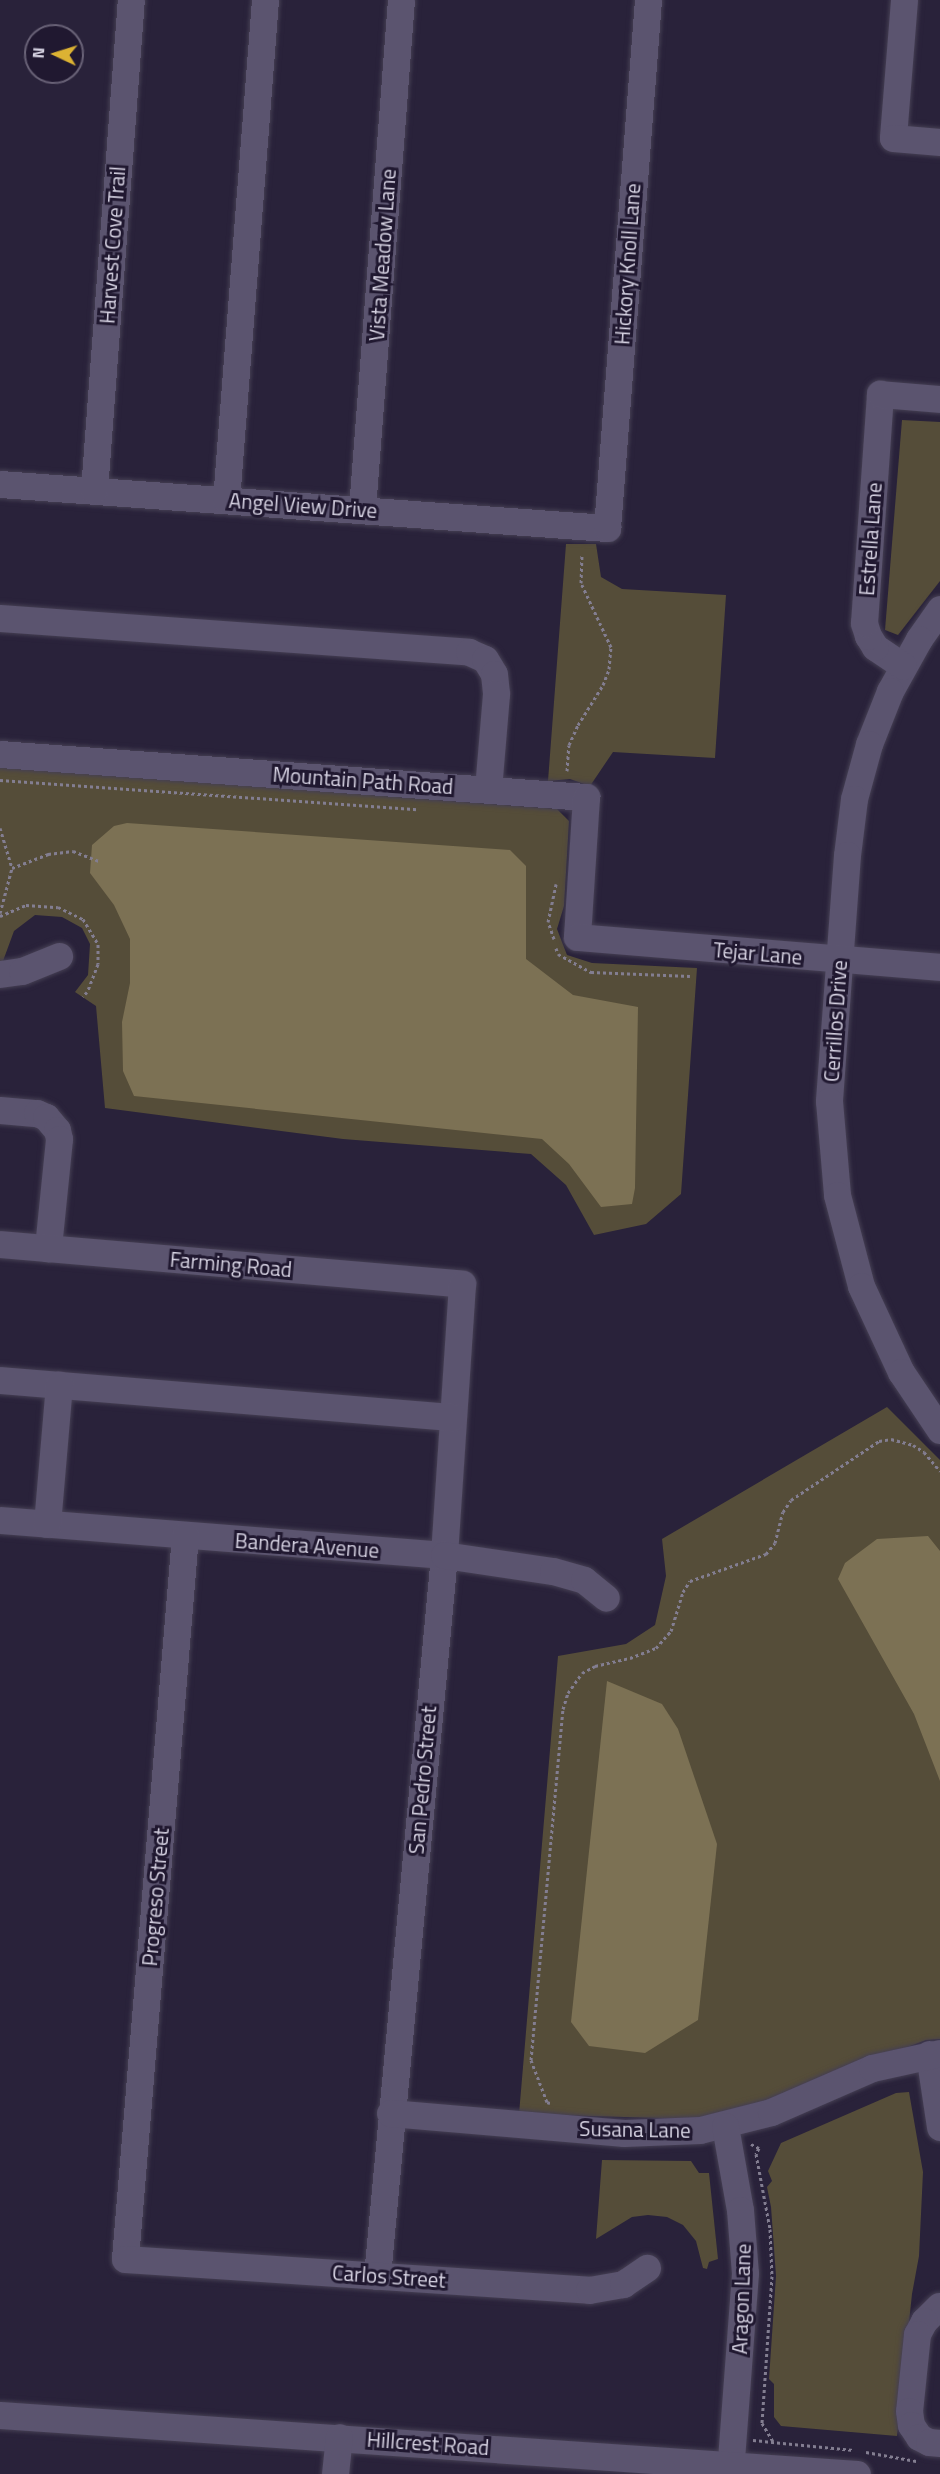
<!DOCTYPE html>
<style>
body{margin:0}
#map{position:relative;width:940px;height:2474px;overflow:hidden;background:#29223a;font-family:"Titillium Web",sans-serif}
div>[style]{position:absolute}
.green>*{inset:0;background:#554d39}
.water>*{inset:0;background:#7c7154}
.path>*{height:3px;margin-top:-1.5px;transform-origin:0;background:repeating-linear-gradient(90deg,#837e91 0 3px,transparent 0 6px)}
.roads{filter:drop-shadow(0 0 2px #453f53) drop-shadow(0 0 2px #453f53)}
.minor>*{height:27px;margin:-13.5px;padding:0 13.5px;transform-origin:13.5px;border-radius:13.5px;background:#5b546f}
span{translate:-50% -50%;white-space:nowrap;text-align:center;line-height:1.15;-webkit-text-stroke:6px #201830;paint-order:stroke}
.street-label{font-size:21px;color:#d6d2e2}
.north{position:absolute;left:24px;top:24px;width:60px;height:60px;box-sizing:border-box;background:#201830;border:2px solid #696277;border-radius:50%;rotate:274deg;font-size:16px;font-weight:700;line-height:24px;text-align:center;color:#d6d2e2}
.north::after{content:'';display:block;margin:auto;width:21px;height:27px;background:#dcb233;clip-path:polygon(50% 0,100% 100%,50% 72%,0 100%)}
</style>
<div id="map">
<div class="green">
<i style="clip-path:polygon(902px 420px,940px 422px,940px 581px,898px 635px,885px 630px)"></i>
<i style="clip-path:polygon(566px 544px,596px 544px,601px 577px,622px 589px,726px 595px,715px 758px,613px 752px,590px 786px,570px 779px,548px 781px)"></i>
<i style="clip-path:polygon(0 767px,557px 809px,569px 821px,564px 906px,557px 929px,567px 955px,592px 963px,697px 968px,681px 1194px,646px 1224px,594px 1235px,566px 1185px,531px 1154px,343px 1139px,105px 1108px,96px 1006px,75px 992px,88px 975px,90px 944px,82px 928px,62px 917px,35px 915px,14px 931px,3px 961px,0 961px)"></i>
<i style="clip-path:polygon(887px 1407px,940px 1460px,940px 2039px,926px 2040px,747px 2108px,695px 2119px,519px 2114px,558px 1656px,626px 1644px,655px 1625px,666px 1576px,662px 1539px)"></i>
<i style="clip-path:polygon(909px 2092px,923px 2172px,919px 2256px,912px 2294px,897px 2436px,781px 2426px,774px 2417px,774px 2384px,769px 2379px,776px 2276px,771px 2207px,767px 2187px,772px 2181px,768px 2171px,781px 2143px,896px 2093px)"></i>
<i style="clip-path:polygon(602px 2160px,691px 2161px,699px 2173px,709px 2173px,718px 2259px,709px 2262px,707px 2269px,703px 2268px,696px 2241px,683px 2225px,667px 2217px,648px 2215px,632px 2217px,596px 2239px)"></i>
</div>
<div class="water">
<i style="clip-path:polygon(127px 823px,510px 850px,526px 866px,526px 959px,573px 995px,638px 1007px,635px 1188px,632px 1204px,601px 1207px,569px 1164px,542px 1139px,134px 1096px,123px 1071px,122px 1022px,130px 983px,130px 939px,114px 905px,90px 873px,92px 845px,114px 826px)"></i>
<i style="clip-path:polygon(928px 1536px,940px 1551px,940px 1781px,914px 1714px,838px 1579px,845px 1563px,877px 1539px)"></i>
<i style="clip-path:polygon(607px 1681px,662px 1704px,678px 1729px,717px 1844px,698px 2020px,645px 2053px,589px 2046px,571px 2022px)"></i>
</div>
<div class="path">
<i style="left:567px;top:771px;width:26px;rotate:-86deg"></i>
<i style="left:569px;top:745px;width:22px;rotate:-66deg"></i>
<i style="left:578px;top:725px;width:47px;rotate:-58deg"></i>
<i style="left:603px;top:685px;width:17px;rotate:-69deg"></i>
<i style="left:609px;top:669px;width:22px;rotate:-85deg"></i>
<i style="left:611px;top:647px;width:71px;rotate:-115.1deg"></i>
<i style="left:581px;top:583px;width:29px;rotate:-88deg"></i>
<i style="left:0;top:780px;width:418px;rotate:4deg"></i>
<i style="left:0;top:828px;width:42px;rotate:73.3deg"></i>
<i style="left:12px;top:868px;width:39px;rotate:-21deg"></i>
<i style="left:48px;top:854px;width:25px;rotate:-7deg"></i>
<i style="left:73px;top:851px;width:28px;rotate:21deg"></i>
<i style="left:0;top:913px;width:47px;rotate:-75.1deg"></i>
<i style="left:0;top:916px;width:28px;rotate:-23deg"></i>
<i style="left:26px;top:905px;width:32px;rotate:4deg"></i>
<i style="left:58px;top:907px;width:28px;rotate:26deg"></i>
<i style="left:83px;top:919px;width:29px;rotate:59deg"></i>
<i style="left:98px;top:944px;width:20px;rotate:90deg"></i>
<i style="left:98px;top:964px;width:30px;rotate:111deg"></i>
<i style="left:87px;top:992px;width:6px;rotate:135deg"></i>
<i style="left:554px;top:939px;width:18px;rotate:-109deg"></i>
<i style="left:548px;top:922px;width:39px;rotate:-78deg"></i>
<i style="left:556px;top:948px;width:6px;rotate:72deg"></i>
<i style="left:558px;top:954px;width:38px;rotate:29deg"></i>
<i style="left:591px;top:972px;width:99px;rotate:2.3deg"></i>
<i style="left:550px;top:2103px;width:3px;rotate:-162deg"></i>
<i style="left:547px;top:2102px;width:45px;rotate:-110.9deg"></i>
<i style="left:531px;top:2060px;width:352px;rotate:-84.8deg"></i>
<i style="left:563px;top:1709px;width:17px;rotate:-73deg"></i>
<i style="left:568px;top:1693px;width:24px;rotate:-55deg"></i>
<i style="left:582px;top:1673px;width:15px;rotate:-28deg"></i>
<i style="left:595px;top:1666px;width:36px;rotate:-13deg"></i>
<i style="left:630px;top:1658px;width:28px;rotate:-21deg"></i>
<i style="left:656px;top:1648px;width:23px;rotate:-49deg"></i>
<i style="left:671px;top:1631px;width:41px;rotate:-72.9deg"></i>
<i style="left:683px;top:1592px;width:13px;rotate:-58deg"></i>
<i style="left:690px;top:1581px;width:81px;rotate:-19.6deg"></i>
<i style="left:766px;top:1554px;width:14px;rotate:-51deg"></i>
<i style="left:775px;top:1543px;width:32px;rotate:-76deg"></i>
<i style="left:783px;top:1512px;width:14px;rotate:-56deg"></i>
<i style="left:791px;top:1500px;width:106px;rotate:-33.8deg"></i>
<i style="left:879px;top:1441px;width:12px;rotate:-9deg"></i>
<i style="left:891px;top:1439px;width:23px;rotate:15deg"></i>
<i style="left:913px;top:1445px;width:13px;rotate:32deg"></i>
<i style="left:924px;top:1452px;width:25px;rotate:50deg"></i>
<i style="left:751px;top:2144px;width:9px;rotate:27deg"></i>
<i style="left:759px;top:2148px;width:7px;rotate:117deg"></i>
<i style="left:756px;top:2154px;width:76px;rotate:79.4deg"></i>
<i style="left:770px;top:2229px;width:47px;rotate:87.6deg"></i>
<i style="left:772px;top:2276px;width:147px;rotate:93.9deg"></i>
<i style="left:762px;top:2423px;width:21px;rotate:59deg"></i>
<i style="left:753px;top:2440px;width:101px;rotate:5.7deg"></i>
<i style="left:866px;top:2452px;width:51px;rotate:10.2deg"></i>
</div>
<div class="roads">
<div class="minor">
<i style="left:904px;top:0;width:138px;rotate:94.6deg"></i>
<i style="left:893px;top:138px;width:47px;rotate:4.9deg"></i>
<i style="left:0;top:484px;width:609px;rotate:4.15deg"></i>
<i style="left:607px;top:528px;width:530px;rotate:-85.56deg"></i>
<i style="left:94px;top:490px;width:491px;rotate:-85.7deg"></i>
<i style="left:226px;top:500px;width:502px;rotate:-85.54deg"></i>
<i style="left:362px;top:509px;width:510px;rotate:-85.62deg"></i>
<i style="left:940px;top:609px;width:37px;rotate:125deg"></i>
<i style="left:919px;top:639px;width:60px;rotate:119.1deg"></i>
<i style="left:890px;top:691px;width:57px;rotate:111.6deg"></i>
<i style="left:869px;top:744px;width:57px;rotate:105.3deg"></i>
<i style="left:854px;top:799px;width:56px;rotate:97.1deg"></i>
<i style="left:847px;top:855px;width:247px;rotate:94.2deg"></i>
<i style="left:829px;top:1101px;width:94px;rotate:85.1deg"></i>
<i style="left:837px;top:1195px;width:94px;rotate:75.2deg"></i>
<i style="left:861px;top:1286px;width:95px;rotate:65.1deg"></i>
<i style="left:901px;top:1372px;width:70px;rotate:56.1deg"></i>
<i style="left:0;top:618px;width:470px;rotate:4.1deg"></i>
<i style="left:469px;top:652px;width:17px;rotate:24deg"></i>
<i style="left:485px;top:659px;width:17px;rotate:59deg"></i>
<i style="left:494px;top:674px;width:20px;rotate:84deg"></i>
<i style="left:496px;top:694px;width:95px;rotate:94.8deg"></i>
<i style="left:903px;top:666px;width:34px;rotate:-146deg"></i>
<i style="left:875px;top:647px;width:13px;rotate:-122deg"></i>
<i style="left:868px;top:636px;width:14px;rotate:-107deg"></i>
<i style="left:864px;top:623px;width:230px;rotate:-86deg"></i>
<i style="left:880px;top:394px;width:60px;rotate:4.8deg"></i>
<i style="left:0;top:754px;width:588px;rotate:4.2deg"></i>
<i style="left:586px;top:797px;width:140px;rotate:93.7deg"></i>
<i style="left:577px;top:937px;width:364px;rotate:4.7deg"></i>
<i style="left:0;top:974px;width:22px;rotate:-8deg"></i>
<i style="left:22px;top:971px;width:40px;rotate:-22deg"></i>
<i style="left:0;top:1110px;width:37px;rotate:5deg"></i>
<i style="left:37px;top:1113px;width:10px;rotate:24deg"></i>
<i style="left:46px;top:1117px;width:17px;rotate:50deg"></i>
<i style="left:57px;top:1130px;width:9px;rotate:77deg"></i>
<i style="left:59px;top:1139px;width:110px;rotate:95.8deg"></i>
<i style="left:0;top:1244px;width:464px;rotate:4.9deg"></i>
<i style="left:462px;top:1284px;width:272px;rotate:93.8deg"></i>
<i style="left:444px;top:1555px;width:724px;rotate:95.31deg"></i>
<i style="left:0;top:1380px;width:454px;rotate:4.7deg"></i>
<i style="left:0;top:1520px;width:445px;rotate:4.5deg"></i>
<i style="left:444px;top:1555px;width:110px;rotate:8.4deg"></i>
<i style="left:553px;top:1571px;width:32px;rotate:16deg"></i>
<i style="left:584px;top:1580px;width:28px;rotate:39deg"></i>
<i style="left:47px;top:1524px;width:140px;rotate:-85.1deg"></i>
<i style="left:185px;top:1535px;width:726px;rotate:94.74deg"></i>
<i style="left:125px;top:2259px;width:465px;rotate:3.8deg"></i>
<i style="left:589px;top:2290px;width:35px;rotate:-10deg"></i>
<i style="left:623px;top:2284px;width:29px;rotate:-34deg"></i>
<i style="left:929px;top:2054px;width:74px;rotate:81.4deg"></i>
<i style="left:390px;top:2113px;width:235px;rotate:4.9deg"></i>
<i style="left:624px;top:2133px;width:76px;rotate:-2.3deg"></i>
<i style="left:700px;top:2130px;width:73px;rotate:-14.2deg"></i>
<i style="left:771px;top:2112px;width:110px;rotate:-23.5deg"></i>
<i style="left:872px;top:2068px;width:70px;rotate:-12.4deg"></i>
<i style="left:725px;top:2126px;width:85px;rotate:79.9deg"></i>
<i style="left:740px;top:2210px;width:63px;rotate:85.5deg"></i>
<i style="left:745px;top:2273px;width:202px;rotate:94.3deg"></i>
<i style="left:939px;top:2306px;width:21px;rotate:135deg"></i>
<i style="left:924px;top:2321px;width:15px;rotate:118deg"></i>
<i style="left:917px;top:2334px;width:77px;rotate:95.9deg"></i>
<i style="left:909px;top:2411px;width:14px;rotate:82deg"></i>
<i style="left:911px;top:2425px;width:14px;rotate:56deg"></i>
<i style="left:919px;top:2437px;width:11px;rotate:27deg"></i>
<i style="left:929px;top:2442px;width:11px;rotate:5deg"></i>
<i style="left:0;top:2415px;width:859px;rotate:3.94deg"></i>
<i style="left:335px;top:2474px;width:37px;rotate:-84deg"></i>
</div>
</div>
<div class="street-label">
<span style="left:112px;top:245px;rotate:-86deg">Harvest Cove Trail</span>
<span style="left:382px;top:255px;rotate:-86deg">Vista Meadow Lane</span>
<span style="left:627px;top:264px;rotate:-86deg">Hickory Knoll Lane</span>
<span style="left:303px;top:505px;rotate:4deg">Angel View Drive</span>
<span style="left:870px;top:539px;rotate:-86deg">Estrella Lane</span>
<span style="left:363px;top:780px;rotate:4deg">Mountain Path Road</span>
<span style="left:758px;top:953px;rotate:5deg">Tejar Lane</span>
<span style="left:835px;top:1021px;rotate:-86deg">Cerrillos Drive</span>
<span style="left:231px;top:1264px;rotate:5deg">Farming Road</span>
<span style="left:307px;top:1545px;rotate:4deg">Bandera Avenue</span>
<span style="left:422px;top:1780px;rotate:-85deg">San Pedro Street</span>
<span style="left:155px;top:1897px;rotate:-85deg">Progreso Street</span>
<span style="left:635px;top:2129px;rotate:1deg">Susana Lane</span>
<span style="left:389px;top:2276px;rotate:4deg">Carlos Street</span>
<span style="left:741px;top:2299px;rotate:-88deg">Aragon Lane</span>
<span style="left:428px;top:2443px;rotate:4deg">Hillcrest Road</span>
</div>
<div class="north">N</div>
</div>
